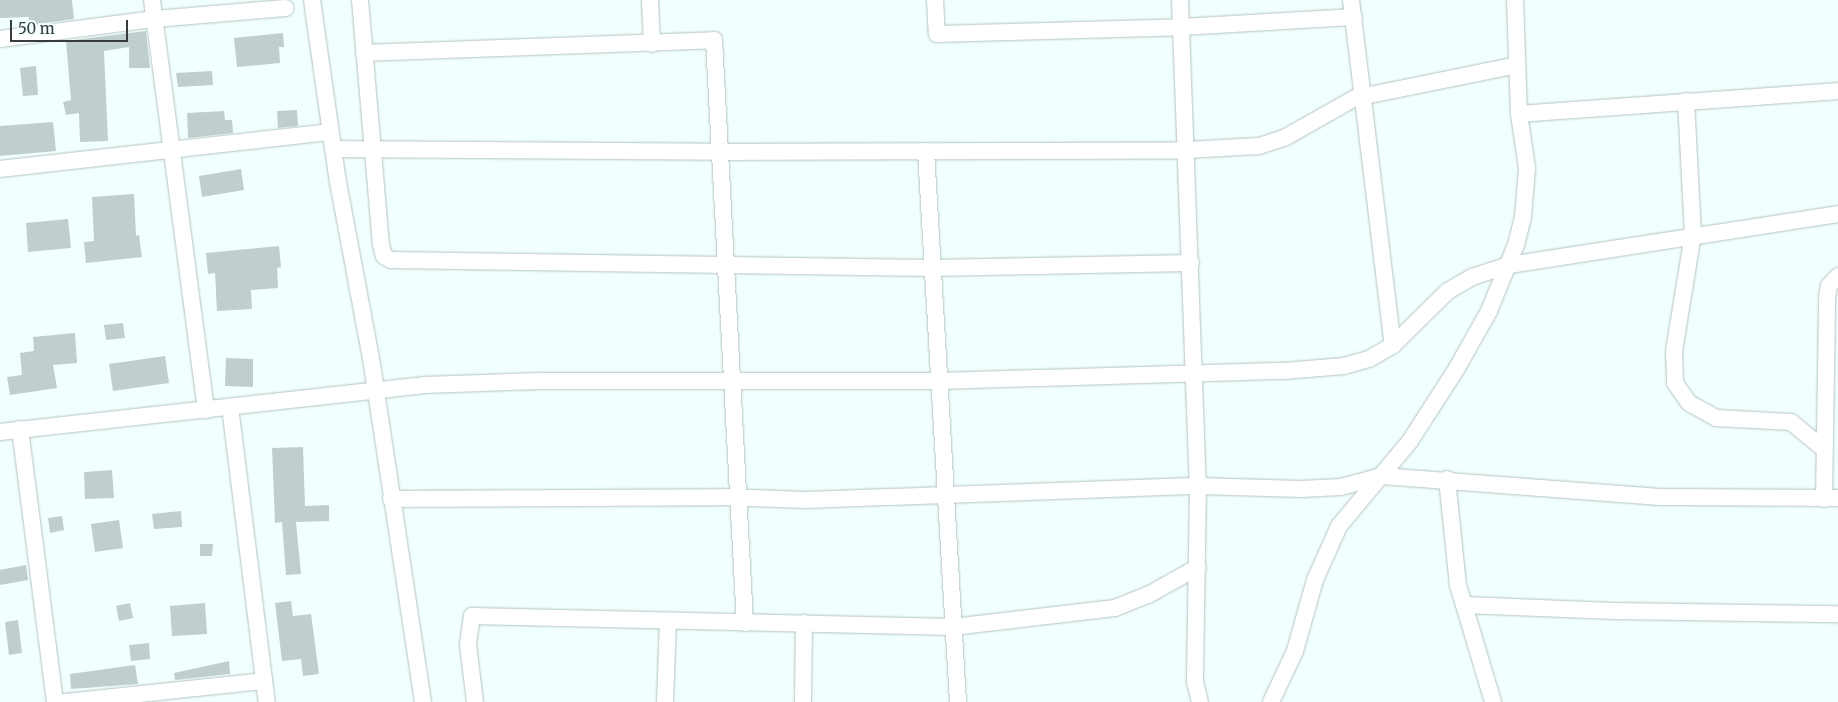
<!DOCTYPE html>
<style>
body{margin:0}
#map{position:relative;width:1838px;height:702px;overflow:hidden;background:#f1ffff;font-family:Merriweather,serif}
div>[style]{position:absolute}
.building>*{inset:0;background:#c0cece}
.roads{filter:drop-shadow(0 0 1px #b6c3c3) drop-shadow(0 0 1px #b6c3c3)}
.minor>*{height:16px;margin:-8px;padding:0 8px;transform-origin:8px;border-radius:8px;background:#fff}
span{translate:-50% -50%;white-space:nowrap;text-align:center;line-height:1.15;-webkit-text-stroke:4.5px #f1ffff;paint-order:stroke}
.scale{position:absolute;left:10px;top:20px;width:118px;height:22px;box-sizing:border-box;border:2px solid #363b3b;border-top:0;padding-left:6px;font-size:15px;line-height:18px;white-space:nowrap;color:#363b3b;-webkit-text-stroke:4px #f1ffff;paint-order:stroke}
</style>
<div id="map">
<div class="building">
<i style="clip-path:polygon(0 0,72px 0,74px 19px,29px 25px,29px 17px,0 18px)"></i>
<i style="clip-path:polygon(146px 31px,150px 68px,129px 68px,129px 47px,104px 51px,108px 141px,80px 142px,79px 113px,66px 115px,63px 102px,71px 100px,66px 41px)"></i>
<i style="clip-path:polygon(283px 33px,284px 47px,279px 47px,280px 63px,237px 67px,234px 38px)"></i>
<i style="clip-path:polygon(36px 66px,38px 95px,23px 96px,20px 68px)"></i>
<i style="clip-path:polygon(212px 71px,213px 85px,178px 87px,176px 73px)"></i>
<i style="clip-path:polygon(297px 110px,298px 126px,278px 128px,277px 111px)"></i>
<i style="clip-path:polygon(224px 111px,225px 120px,232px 120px,233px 133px,188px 138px,187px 113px)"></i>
<i style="clip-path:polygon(53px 122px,56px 151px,0 156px,0 126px)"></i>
<i style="clip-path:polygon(241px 169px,244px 190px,202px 197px,199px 176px)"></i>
<i style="clip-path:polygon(134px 194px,136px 236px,139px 235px,142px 257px,86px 263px,84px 242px,94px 241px,92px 197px)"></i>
<i style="clip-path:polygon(68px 219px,71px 248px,28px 252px,26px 223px)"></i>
<i style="clip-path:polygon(279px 246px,281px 267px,277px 268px,278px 288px,251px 290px,252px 309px,217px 311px,215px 273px,208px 274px,206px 253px)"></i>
<i style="clip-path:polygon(123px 323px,125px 338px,106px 340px,104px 325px)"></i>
<i style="clip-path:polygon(75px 333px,77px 363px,53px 365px,57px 388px,10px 395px,7px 377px,22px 375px,20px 353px,34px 351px,33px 337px)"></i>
<i style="clip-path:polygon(165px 356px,169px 383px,113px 391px,109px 364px)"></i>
<i style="clip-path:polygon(226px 358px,253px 359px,253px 387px,225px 386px)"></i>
<i style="clip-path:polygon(303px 447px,305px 506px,329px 505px,329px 521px,296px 522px,301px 574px,286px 575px,282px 522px,275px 523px,272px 448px)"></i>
<i style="clip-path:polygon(112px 470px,114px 498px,85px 499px,84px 472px)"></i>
<i style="clip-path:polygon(181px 511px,182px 527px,154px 529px,152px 514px)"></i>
<i style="clip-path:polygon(62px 516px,64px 530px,50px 533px,48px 518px)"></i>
<i style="clip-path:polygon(119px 520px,123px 548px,95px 552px,91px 524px)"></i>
<i style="clip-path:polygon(200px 544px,213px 544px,212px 556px,200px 556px)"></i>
<i style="clip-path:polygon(26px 565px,28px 580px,0 585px,0 570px)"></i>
<i style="clip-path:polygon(291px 601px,293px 616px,311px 614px,319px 674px,303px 676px,301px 659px,282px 661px,275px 603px)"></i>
<i style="clip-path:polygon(130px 603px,133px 618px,119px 621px,116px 606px)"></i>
<i style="clip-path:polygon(205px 603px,207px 634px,172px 636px,170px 606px)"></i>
<i style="clip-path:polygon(18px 620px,22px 653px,9px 655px,5px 622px)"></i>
<i style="clip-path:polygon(149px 643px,150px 659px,131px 661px,129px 645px)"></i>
<i style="clip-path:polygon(229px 661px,230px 674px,175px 680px,174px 673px)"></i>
<i style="clip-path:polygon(135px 665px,138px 684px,71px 689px,70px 674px)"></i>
</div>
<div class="roads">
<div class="minor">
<i style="left:152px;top:0;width:414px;rotate:82.5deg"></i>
<i style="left:312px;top:0;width:184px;rotate:81.9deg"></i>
<i style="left:338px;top:182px;width:179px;rotate:79.4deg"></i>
<i style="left:371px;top:358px;width:348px;rotate:81.4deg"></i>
<i style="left:360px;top:0;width:246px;rotate:85.1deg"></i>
<i style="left:381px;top:245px;width:11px;rotate:75deg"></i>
<i style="left:384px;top:256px;width:8px;rotate:30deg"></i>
<i style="left:391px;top:260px;width:542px;rotate:0.85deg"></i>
<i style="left:933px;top:268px;width:258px;rotate:-1.1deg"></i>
<i style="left:650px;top:0;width:44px;rotate:87.4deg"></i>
<i style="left:935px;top:0;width:34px;rotate:87deg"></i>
<i style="left:937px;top:34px;width:245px;rotate:-1.6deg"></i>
<i style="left:1182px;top:27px;width:172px;rotate:-3.3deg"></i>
<i style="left:1180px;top:0;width:486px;rotate:87.9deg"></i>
<i style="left:1198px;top:486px;width:196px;rotate:90.9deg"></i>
<i style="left:1195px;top:682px;width:21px;rotate:76deg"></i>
<i style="left:1351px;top:0;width:348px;rotate:83.1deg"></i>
<i style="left:0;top:39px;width:156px;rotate:-7.4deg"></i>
<i style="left:155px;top:19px;width:131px;rotate:-4.8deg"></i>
<i style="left:364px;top:53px;width:350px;rotate:-2.1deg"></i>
<i style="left:714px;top:40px;width:584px;rotate:86.96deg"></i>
<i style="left:1686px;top:101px;width:133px;rotate:87deg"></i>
<i style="left:1693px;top:234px;width:119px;rotate:99.2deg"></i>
<i style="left:1674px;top:351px;width:32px;rotate:88deg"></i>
<i style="left:1675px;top:383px;width:24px;rotate:55deg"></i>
<i style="left:1689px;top:403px;width:31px;rotate:29deg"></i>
<i style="left:1716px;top:418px;width:75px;rotate:3.1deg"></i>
<i style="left:1791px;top:422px;width:43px;rotate:39.3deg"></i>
<i style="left:1519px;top:114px;width:320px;rotate:-4.1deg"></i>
<i style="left:333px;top:149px;width:389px;rotate:0.4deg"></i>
<i style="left:722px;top:152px;width:465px;rotate:-0.2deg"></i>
<i style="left:1187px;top:150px;width:72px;rotate:-3.2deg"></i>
<i style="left:1259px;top:146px;width:28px;rotate:-18deg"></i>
<i style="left:1286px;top:137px;width:79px;rotate:-29.5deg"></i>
<i style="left:1355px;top:98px;width:165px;rotate:-11.5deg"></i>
<i style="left:926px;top:151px;width:552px;rotate:86.68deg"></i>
<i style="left:0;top:169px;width:332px;rotate:-6.4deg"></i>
<i style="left:230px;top:407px;width:297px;rotate:82.9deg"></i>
<i style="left:20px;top:429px;width:275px;rotate:82.7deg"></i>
<i style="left:0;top:432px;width:428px;rotate:-6.3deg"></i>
<i style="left:425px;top:385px;width:116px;rotate:-2deg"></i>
<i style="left:541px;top:381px;width:398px"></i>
<i style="left:939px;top:381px;width:345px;rotate:-1.7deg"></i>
<i style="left:1284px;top:371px;width:60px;rotate:-4.8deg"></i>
<i style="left:1344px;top:366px;width:26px;rotate:-16deg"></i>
<i style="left:1369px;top:359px;width:28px;rotate:-30deg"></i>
<i style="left:1393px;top:345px;width:77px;rotate:-44.5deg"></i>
<i style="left:1448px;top:291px;width:28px;rotate:-30deg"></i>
<i style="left:1472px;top:277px;width:39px;rotate:-18deg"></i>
<i style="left:1509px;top:265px;width:333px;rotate:-8.8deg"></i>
<i style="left:1447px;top:479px;width:107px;rotate:84.1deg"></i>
<i style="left:1458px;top:585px;width:122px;rotate:73.3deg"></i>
<i style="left:391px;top:499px;width:332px;rotate:-0.3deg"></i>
<i style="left:723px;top:497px;width:84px;rotate:2deg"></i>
<i style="left:807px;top:500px;width:391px;rotate:-2.1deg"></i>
<i style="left:1198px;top:486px;width:103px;rotate:1.7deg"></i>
<i style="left:1301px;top:489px;width:40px;rotate:-2.9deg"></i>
<i style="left:1341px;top:487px;width:41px;rotate:-15.4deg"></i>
<i style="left:1381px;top:476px;width:283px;rotate:4.3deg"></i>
<i style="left:1663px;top:497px;width:175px;rotate:0.3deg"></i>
<i style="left:1824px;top:499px;width:202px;rotate:-89.1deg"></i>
<i style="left:1827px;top:297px;width:11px;rotate:-80deg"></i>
<i style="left:1829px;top:286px;width:13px;rotate:-48deg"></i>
<i style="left:1464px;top:605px;width:150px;rotate:2.3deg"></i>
<i style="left:1614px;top:611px;width:224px;rotate:0.8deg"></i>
<i style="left:64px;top:702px;width:201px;rotate:-6deg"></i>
<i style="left:475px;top:702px;width:58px;rotate:-96.9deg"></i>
<i style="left:468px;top:644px;width:28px;rotate:-82deg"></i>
<i style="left:472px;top:616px;width:481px;rotate:1.3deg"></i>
<i style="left:953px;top:627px;width:163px;rotate:-6.7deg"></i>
<i style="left:1115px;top:608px;width:35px;rotate:-22deg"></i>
<i style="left:1148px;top:595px;width:57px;rotate:-29.2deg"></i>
<i style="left:665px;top:702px;width:80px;rotate:-87.9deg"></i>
<i style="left:803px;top:702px;width:79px;rotate:-89.3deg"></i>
<i style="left:1271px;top:702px;width:56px;rotate:-64.8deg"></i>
<i style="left:1295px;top:651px;width:74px;rotate:-74.3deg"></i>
<i style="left:1315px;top:580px;width:59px;rotate:-66deg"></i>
<i style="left:1339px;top:526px;width:111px;rotate:-50.1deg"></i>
<i style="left:1410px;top:441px;width:87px;rotate:-57.2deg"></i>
<i style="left:1457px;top:368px;width:65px;rotate:-60.7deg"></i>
<i style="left:1489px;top:311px;width:71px;rotate:-67.8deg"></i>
<i style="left:1516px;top:245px;width:29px;rotate:-76deg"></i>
<i style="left:1523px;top:217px;width:49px;rotate:-85.3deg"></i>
<i style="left:1527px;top:168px;width:55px;rotate:-98.4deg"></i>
<i style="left:1519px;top:114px;width:114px;rotate:-92deg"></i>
</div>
</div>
<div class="scale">50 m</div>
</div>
